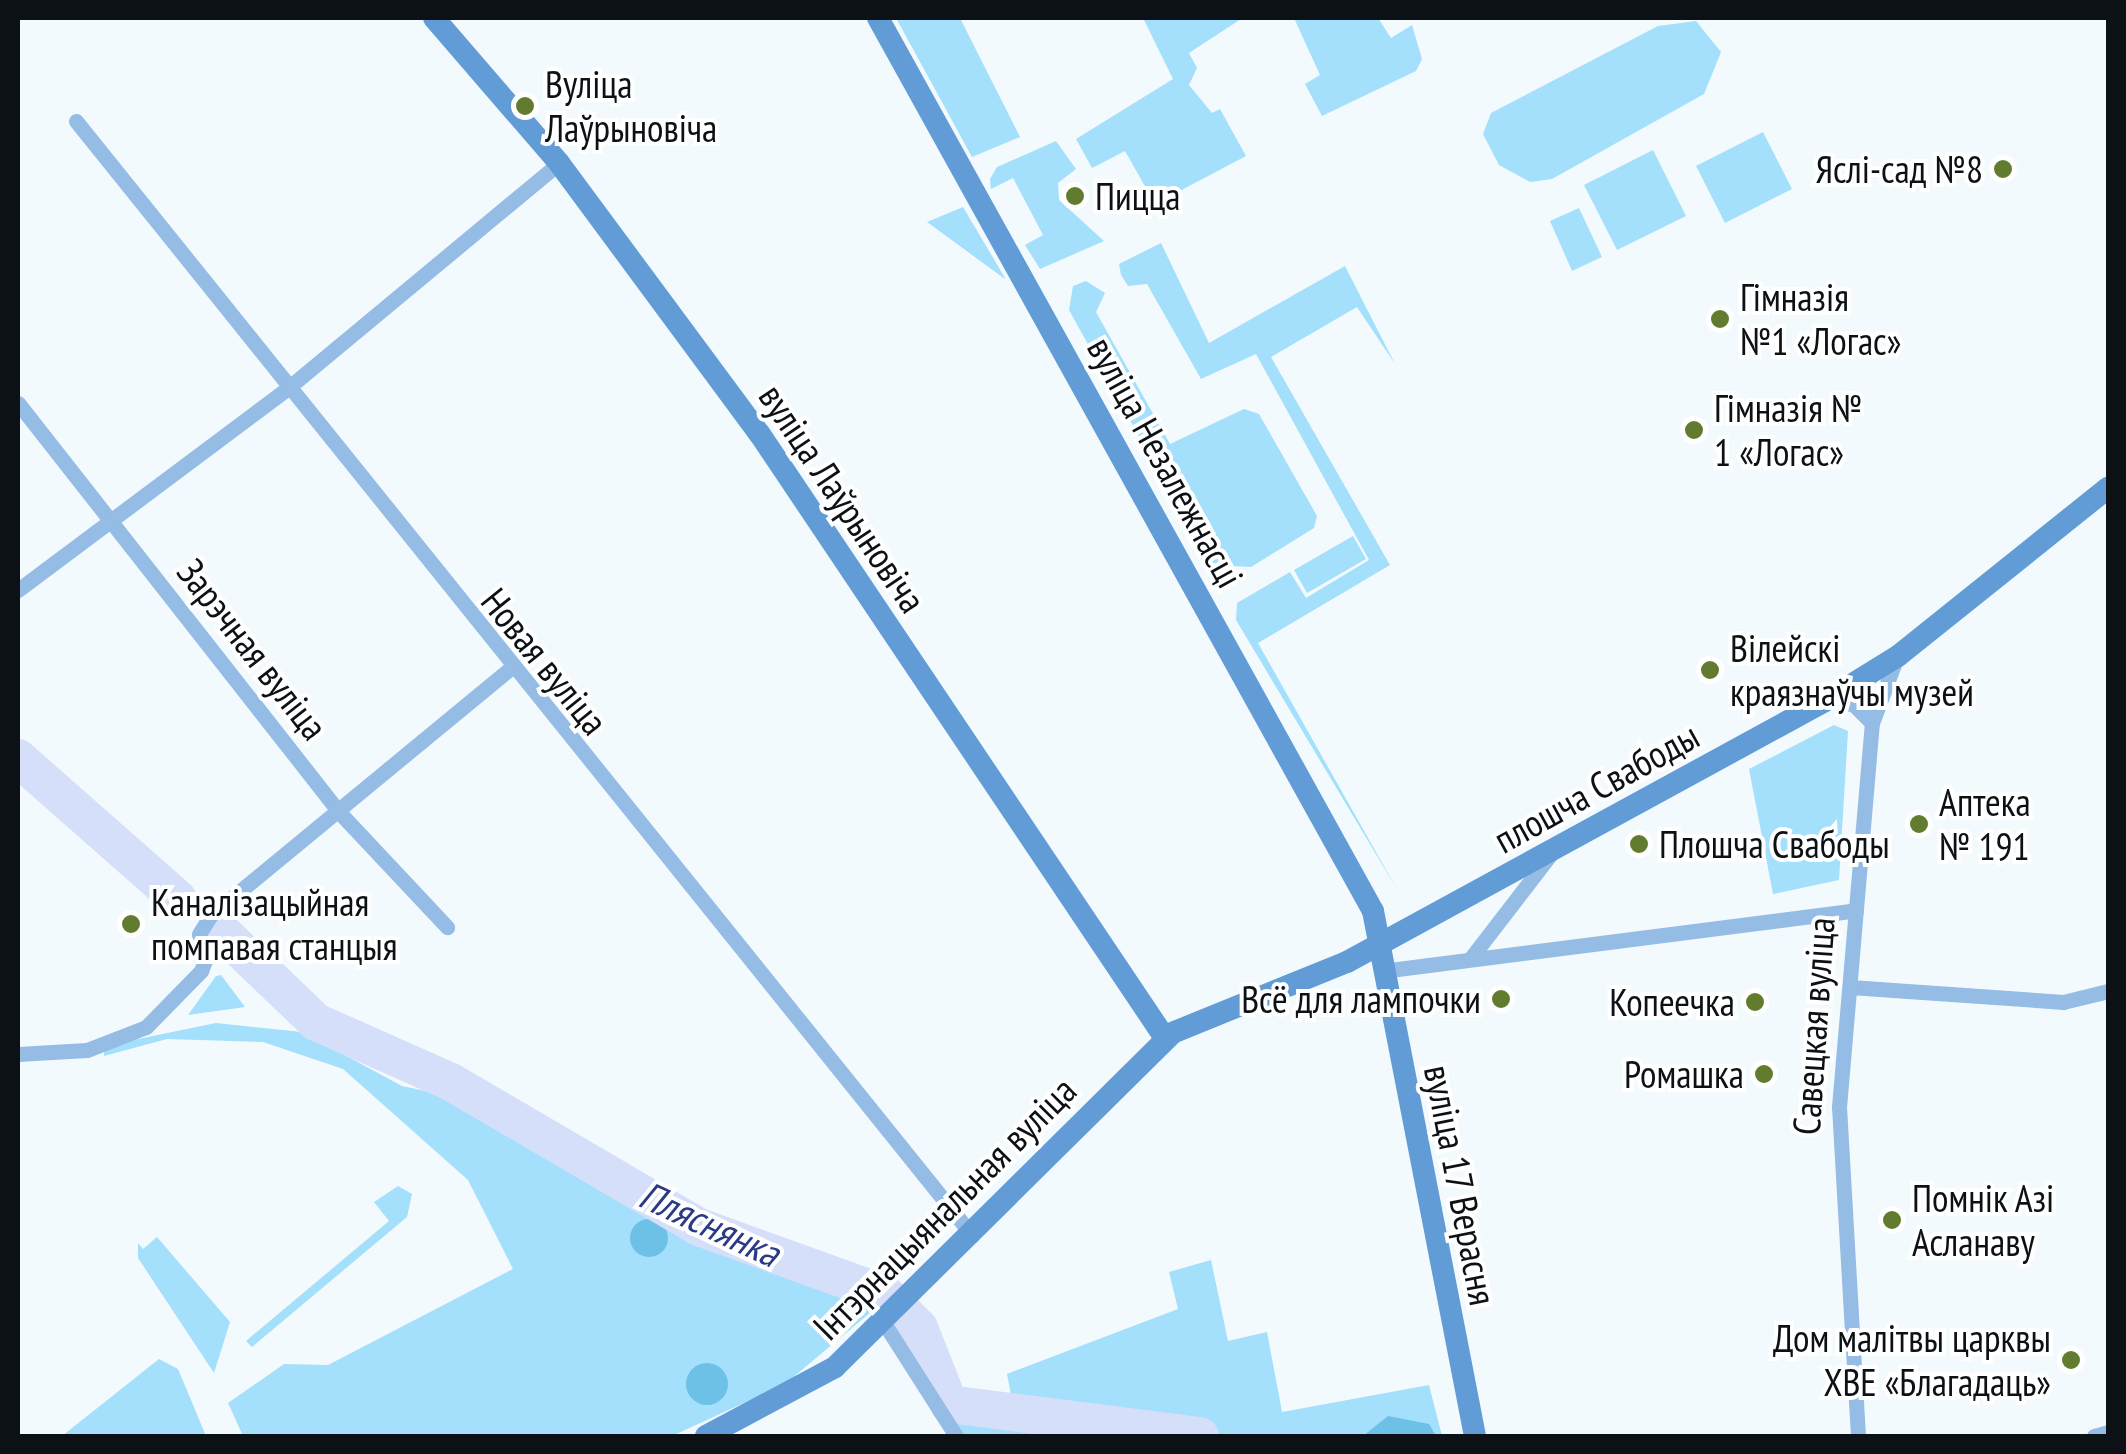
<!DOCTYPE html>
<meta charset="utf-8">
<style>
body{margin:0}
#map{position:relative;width:2126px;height:1454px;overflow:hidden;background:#f3fafd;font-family:"PT Sans Narrow",sans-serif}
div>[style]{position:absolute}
.green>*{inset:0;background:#a4dffb}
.forest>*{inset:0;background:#6ec1e6}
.round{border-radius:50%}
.river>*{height:38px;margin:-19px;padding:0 19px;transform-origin:19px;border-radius:19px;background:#d6dffa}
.street>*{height:15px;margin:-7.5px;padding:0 7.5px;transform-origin:7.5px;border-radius:7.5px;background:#95bce4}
.secondary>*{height:22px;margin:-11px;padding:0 11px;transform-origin:11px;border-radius:11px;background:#629cd7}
.dots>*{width:28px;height:28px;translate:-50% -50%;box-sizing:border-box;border:5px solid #fff;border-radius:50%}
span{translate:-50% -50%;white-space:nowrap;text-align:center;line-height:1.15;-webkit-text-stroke:8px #fff;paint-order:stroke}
.poi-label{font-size:38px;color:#0b1114}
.left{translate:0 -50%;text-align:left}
.right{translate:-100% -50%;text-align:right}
.street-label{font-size:38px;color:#0b1114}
.water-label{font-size:40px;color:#2b3a85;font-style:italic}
.frame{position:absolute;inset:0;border:20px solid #0b1114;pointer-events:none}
</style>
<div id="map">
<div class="green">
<i style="clip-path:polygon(896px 18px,960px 18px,1020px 137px,972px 157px)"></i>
<i style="clip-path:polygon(1143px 18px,1241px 19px,1189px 53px,1197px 68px,1189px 85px,1212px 113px,1220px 109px,1246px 156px,1155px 204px,1125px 151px,1092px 168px,1076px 139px,1173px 79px)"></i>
<i style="clip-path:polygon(1294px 18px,1378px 18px,1391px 38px,1412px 25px,1422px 59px,1416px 71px,1322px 116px,1305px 84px,1320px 75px)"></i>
<i style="clip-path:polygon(1696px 21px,1721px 52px,1704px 94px,1552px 179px,1530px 182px,1499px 165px,1483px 134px,1491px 113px,1658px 26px)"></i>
<i style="clip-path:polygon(1763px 132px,1792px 189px,1725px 223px,1696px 166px)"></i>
<i style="clip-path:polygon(1056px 141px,1076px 169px,1058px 183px,1059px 200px,1104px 241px,1040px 269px,1025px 245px,1043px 235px,1013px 178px,991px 189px,990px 179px,997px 167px)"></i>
<i style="clip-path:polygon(1653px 150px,1686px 216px,1617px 250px,1584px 185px)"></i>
<i style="clip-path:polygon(963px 207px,1005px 278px,1005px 279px,927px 222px)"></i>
<i style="clip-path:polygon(1579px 208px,1602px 257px,1572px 271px,1550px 221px)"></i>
<i style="clip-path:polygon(1161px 243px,1209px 343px,1345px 266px,1395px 364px,1357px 307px,1271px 357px,1390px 565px,1258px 643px,1398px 891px,1236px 620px,1237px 603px,1290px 572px,1306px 598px,1369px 560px,1256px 354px,1201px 379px,1147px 284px,1128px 286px,1121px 275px,1119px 264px)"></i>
<i style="clip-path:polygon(1086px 281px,1105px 293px,1096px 312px,1170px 444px,1244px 409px,1259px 414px,1317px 516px,1314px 528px,1251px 567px,1210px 565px,1069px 310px,1073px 286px)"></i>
<i style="clip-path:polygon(1353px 536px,1366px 559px,1307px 593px,1294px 570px)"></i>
<i style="clip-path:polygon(1834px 725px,1848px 731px,1839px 880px,1773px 894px,1749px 769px)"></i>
<i style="clip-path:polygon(221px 975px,245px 1007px,188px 1015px,216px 976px)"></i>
<i style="clip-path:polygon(216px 1023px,302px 1032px,402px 1086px,483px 1103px,699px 1227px,889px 1297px,785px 1384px,672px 1436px,243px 1436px,228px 1403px,284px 1364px,328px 1365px,513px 1269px,468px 1180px,343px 1069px,263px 1042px,167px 1039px,104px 1056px,104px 1046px)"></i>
<i style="clip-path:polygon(398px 1186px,412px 1194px,407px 1217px,252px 1347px,246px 1341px,389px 1221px,374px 1202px)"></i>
<i style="clip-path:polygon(157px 1237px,230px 1322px,214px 1373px,138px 1258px,138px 1243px,143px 1249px)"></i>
<i style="clip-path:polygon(1211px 1260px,1228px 1341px,1267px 1332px,1282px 1412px,1429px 1385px,1442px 1436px,960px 1436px,905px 1340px,910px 1320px,949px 1404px,983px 1408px,1011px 1395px,1007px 1374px,1178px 1309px,1169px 1272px)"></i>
<i style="clip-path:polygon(159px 1359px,178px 1369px,206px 1436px,62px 1436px)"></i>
</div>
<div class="forest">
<i class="round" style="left:630px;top:1219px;width:38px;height:38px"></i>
<i class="round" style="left:686px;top:1363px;width:42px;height:42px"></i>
<i style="clip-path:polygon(1388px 1416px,1429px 1424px,1436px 1436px,1363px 1436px)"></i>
</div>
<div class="river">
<i style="left:18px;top:758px;width:213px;rotate:41.4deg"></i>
<i style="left:223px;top:933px;width:129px;rotate:43.7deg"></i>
<i style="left:316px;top:1022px;width:148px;rotate:24deg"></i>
<i style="left:451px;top:1082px;width:287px;rotate:30.3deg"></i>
<i style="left:699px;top:1227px;width:198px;rotate:19.8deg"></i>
<i style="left:885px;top:1294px;width:48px;rotate:45deg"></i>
<i style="left:919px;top:1328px;width:82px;rotate:68.5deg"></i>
<i style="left:949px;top:1404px;width:253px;rotate:7.3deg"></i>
</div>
<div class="street">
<i style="left:76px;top:121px;width:1430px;rotate:51.19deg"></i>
<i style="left:18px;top:403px;width:520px;rotate:51.87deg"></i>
<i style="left:339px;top:812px;width:158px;rotate:46.8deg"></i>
<i style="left:18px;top:590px;width:337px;rotate:-36.8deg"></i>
<i style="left:288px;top:388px;width:352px;rotate:-39.7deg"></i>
<i style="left:1825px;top:701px;width:28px;rotate:6deg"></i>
<i style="left:1853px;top:704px;width:27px;rotate:45deg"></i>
<i style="left:1470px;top:959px;width:131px;rotate:-52.4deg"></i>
<i style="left:1382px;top:971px;width:478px;rotate:-7.3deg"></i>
<i style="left:1850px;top:987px;width:214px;rotate:4deg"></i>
<i style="left:2063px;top:1002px;width:46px;rotate:-13.7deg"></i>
<i style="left:18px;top:1054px;width:69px;rotate:-3.3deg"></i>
<i style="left:87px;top:1050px;width:63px;rotate:-21.3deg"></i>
<i style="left:146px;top:1027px;width:78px;rotate:-45.5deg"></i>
<i style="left:201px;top:971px;width:17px;rotate:-69deg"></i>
<i style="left:207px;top:955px;width:22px;rotate:-111deg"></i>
<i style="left:199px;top:934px;width:22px;rotate:-58deg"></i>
<i style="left:211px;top:915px;width:386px;rotate:-39.5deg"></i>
<i style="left:884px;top:1323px;width:134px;rotate:57.5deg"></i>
<i style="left:1858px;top:1436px;width:330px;rotate:-93.3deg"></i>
<i style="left:1839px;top:1107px;width:385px;rotate:-85.1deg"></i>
<i style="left:1872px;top:723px;width:68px;rotate:-69.4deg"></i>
<i style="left:2094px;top:1436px;width:15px;rotate:-16deg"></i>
</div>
<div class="secondary">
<i style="left:434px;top:18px;width:191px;rotate:49.2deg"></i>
<i style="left:559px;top:163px;width:336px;rotate:53.5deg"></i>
<i style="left:759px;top:433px;width:729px;rotate:56.14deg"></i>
<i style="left:878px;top:18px;width:1021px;rotate:61deg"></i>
<i style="left:1373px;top:911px;width:535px;rotate:79.01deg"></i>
<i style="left:706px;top:1436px;width:146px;rotate:-28.1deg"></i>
<i style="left:835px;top:1367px;width:474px;rotate:-44.7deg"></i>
<i style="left:1172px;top:1033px;width:189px;rotate:-22.1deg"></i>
<i style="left:1347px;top:962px;width:545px;rotate:-28.64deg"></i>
<i style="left:1825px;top:701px;width:86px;rotate:-31.7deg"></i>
<i style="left:1898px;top:656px;width:269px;rotate:-38.7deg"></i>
</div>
<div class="dots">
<i style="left:525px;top:106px;background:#627c2f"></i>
<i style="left:2003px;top:169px;background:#627c2f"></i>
<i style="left:1075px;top:196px;background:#627c2f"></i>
<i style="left:1720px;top:319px;background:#627c2f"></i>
<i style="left:1694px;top:430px;background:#627c2f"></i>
<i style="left:1710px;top:670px;background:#627c2f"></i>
<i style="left:1919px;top:824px;background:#627c2f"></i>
<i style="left:1639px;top:844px;background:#627c2f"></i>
<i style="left:131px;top:924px;background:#627c2f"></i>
<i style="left:1501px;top:999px;background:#627c2f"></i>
<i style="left:1755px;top:1002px;background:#627c2f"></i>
<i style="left:1764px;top:1074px;background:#627c2f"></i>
<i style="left:1892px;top:1220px;background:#627c2f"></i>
<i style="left:2071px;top:1360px;background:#627c2f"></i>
</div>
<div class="poi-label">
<span class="left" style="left:545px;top:106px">Вуліца<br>Лаўрыновіча</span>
<span class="right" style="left:1983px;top:169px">Яслі-сад №8</span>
<span class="left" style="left:1095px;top:196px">Пицца</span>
<span class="left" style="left:1740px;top:319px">Гімназія<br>№1 «Логас»</span>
<span class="left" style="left:1714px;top:430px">Гімназія №<br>1 «Логас»</span>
<span class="left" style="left:1730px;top:670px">Вілейскі<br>краязнаўчы музей</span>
<span class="left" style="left:1939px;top:824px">Аптека<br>№ 191</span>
<span class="left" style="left:1659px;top:844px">Плошча Свабоды</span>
<span class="left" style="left:151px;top:924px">Каналізацыйная<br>помпавая станцыя</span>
<span class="right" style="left:1481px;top:999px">Всё для лампочки</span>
<span class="right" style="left:1735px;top:1002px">Копеечка</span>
<span class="right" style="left:1744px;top:1074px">Ромашка</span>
<span class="left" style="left:1912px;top:1220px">Помнік Азі<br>Асланаву</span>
<span class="right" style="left:2051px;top:1360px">Дом малітвы царквы<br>ХВЕ «Благадаць»</span>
</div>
<div class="street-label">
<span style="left:1166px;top:462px;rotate:61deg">вуліца Незалежнасці</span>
<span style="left:843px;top:498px;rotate:56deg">вуліца Лаўрыновіча</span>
<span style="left:253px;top:649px;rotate:52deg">Зарэчная вуліца</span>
<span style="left:545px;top:661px;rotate:51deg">Новая вуліца</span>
<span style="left:1596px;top:787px;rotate:-29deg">плошча Свабоды</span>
<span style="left:1813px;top:1026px;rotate:-86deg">Савецкая вуліца</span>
<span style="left:1461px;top:1185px;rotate:79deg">вуліца 17 Верасня</span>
<span style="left:944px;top:1208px;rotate:-45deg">Інтэрнацыянальная вуліца</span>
</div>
<div class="water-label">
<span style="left:710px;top:1223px;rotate:25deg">Пляснянка</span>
</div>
<div class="frame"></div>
</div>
